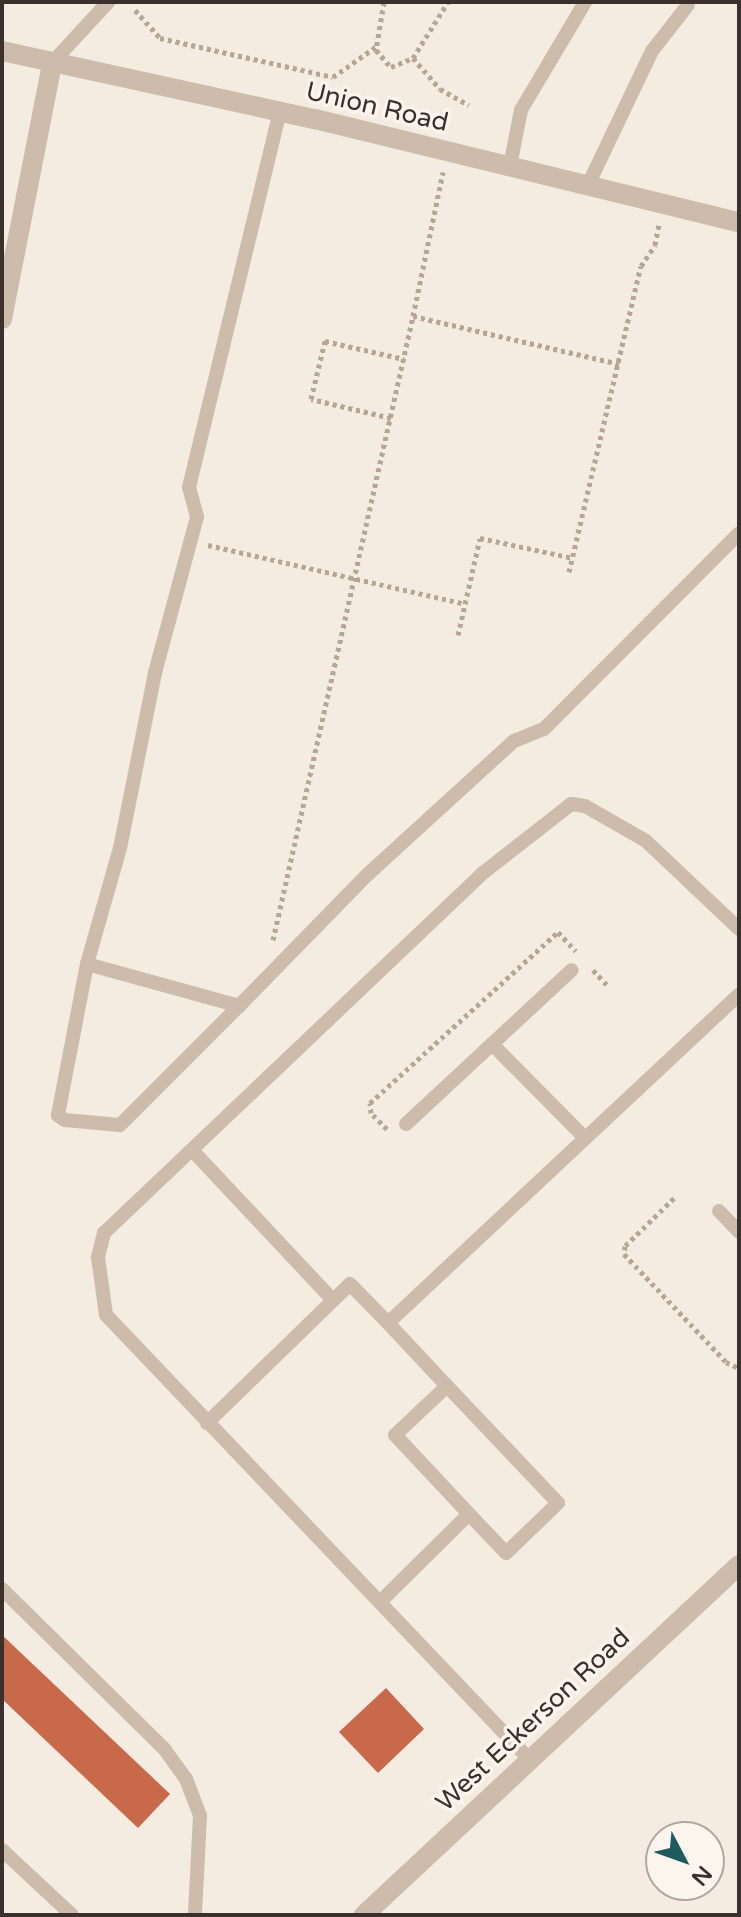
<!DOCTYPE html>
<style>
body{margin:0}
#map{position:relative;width:741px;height:1917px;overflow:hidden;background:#f4ebe1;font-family:"Varela Round",sans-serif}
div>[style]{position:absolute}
.building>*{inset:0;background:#c8694b}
.path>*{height:5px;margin-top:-2.5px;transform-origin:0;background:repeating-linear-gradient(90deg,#b9a596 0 4px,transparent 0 8px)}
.service>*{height:14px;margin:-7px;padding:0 7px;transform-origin:7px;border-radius:7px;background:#cdbbac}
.minor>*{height:20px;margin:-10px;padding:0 10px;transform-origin:10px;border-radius:10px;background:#cdbbac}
.tertiary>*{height:20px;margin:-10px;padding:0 10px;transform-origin:10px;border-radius:10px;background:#cdbbac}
span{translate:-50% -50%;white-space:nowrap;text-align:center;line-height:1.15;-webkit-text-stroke:7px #fbf5ee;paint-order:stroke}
.street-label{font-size:26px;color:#3b302b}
.frame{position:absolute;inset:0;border:4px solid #3b302b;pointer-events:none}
.north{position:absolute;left:645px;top:1821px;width:80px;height:80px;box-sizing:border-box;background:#fbf5ee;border:2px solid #aea6a0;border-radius:50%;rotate:131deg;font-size:22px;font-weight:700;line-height:32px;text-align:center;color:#3b302b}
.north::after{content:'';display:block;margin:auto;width:28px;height:36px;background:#1f5a5e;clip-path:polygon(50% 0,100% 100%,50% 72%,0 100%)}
</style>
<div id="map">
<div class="building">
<i style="clip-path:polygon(2px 1635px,170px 1794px,138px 1828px,2px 1699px)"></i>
<i style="clip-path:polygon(386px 1688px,424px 1729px,378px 1773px,339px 1732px)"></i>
</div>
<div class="path">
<i style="left:384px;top:2px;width:49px;rotate:99.5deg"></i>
<i style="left:376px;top:50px;width:23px;rotate:49deg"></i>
<i style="left:391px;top:67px;width:24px;rotate:-22deg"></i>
<i style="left:413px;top:58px;width:66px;rotate:-58deg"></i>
<i style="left:135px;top:10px;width:38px;rotate:48deg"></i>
<i style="left:160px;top:38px;width:177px;rotate:12.7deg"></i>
<i style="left:333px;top:77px;width:54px;rotate:-35.2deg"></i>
<i style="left:413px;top:58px;width:41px;rotate:48.9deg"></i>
<i style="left:440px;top:89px;width:33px;rotate:29deg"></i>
<i style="left:413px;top:316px;width:147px;rotate:-78.2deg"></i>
<i style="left:391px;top:418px;width:82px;rotate:-166.6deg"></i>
<i style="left:311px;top:399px;width:60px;rotate:-76.4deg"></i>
<i style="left:325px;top:341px;width:81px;rotate:12.8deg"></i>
<i style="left:208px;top:545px;width:264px;rotate:12.9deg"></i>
<i style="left:569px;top:572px;width:314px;rotate:-76.8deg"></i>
<i style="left:641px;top:266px;width:25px;rotate:-56deg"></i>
<i style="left:655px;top:245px;width:21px;rotate:-79deg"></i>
<i style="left:458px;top:635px;width:99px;rotate:-77.2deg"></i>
<i style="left:480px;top:538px;width:95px;rotate:12.1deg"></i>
<i style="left:273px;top:940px;width:640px;rotate:-77.35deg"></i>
<i style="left:413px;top:316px;width:212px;rotate:13.1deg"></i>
<i style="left:593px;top:970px;width:23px;rotate:47deg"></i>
<i style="left:387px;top:1129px;width:23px;rotate:-135deg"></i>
<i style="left:371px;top:1113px;width:10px;rotate:-96deg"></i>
<i style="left:370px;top:1103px;width:254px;rotate:-42.3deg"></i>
<i style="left:558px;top:932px;width:26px;rotate:47deg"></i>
<i style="left:674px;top:1198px;width:69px;rotate:135.6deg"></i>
<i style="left:625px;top:1246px;width:8px;rotate:97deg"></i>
<i style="left:624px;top:1254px;width:149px;rotate:46.6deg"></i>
<i style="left:726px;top:1362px;width:14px;rotate:25deg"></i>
</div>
<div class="service">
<i style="left:52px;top:63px;width:83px;rotate:-47.4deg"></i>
<i style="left:280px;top:111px;width:387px;rotate:103.6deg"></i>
<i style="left:189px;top:487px;width:31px;rotate:75deg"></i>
<i style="left:197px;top:517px;width:162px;rotate:105.1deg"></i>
<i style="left:155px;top:673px;width:178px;rotate:101.3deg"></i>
<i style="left:120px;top:848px;width:121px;rotate:105.9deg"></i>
<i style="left:87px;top:964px;width:158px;rotate:15.4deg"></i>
<i style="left:239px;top:1006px;width:183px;rotate:-45.7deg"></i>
<i style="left:367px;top:875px;width:199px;rotate:-42.4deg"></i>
<i style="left:514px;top:741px;width:32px;rotate:-22deg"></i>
<i style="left:544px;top:729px;width:276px;rotate:-45.1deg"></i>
<i style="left:510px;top:166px;width:57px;rotate:-78.9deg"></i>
<i style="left:521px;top:110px;width:126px;rotate:-59.3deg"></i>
<i style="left:588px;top:185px;width:148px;rotate:-64.5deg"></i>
<i style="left:652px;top:51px;width:58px;rotate:-52deg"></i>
<i style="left:87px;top:964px;width:154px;rotate:100.9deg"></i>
<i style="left:58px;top:1115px;width:9px;rotate:36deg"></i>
<i style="left:65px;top:1120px;width:55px;rotate:5.2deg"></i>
<i style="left:120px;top:1125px;width:168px;rotate:-45deg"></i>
<i style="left:492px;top:1044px;width:131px;rotate:45.3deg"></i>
<i style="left:406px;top:1124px;width:226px;rotate:-42.9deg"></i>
<i style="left:192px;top:1150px;width:206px;rotate:46.8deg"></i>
<i style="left:719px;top:1211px;width:29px;rotate:46deg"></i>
<i style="left:447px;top:1386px;width:161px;rotate:46.5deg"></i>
<i style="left:558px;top:1503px;width:72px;rotate:136.1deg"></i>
<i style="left:506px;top:1553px;width:54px;rotate:-133.5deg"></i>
<i style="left:207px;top:1423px;width:199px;rotate:-44.2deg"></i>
<i style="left:350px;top:1284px;width:54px;rotate:45.7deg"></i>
<i style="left:2px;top:1589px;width:229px;rotate:44.6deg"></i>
<i style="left:165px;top:1750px;width:36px;rotate:54deg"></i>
<i style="left:186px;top:1779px;width:39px;rotate:69deg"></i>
<i style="left:200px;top:1815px;width:100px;rotate:92.9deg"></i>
<i style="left:382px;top:1600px;width:122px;rotate:-44.7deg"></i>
<i style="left:469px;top:1514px;width:108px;rotate:-133.1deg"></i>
<i style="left:395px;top:1435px;width:71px;rotate:-43.3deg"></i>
<i style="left:447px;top:1386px;width:86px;rotate:-133.1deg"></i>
<i style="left:388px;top:1323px;width:481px;rotate:-43.1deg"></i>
<i style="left:529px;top:1759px;width:613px;rotate:-133.61deg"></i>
<i style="left:106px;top:1315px;width:59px;rotate:-97.9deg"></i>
<i style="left:98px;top:1257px;width:25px;rotate:-76deg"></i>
<i style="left:104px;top:1233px;width:523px;rotate:-43.53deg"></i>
<i style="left:483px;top:873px;width:112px;rotate:-38.1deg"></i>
<i style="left:571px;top:804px;width:14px;rotate:8deg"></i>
<i style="left:585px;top:806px;width:70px;rotate:29.8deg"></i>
<i style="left:646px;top:841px;width:128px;rotate:43.4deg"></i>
<i style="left:2px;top:1850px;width:96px;rotate:42.9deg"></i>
</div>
<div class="minor">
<i style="left:2px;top:51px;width:320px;rotate:12.3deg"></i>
<i style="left:315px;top:119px;width:436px;rotate:13.7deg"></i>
<i style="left:2px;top:319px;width:261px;rotate:-78.9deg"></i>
</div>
<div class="tertiary">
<i style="left:364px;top:1915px;width:513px;rotate:-43.03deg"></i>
</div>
<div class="street-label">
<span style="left:377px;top:107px;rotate:13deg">Union Road</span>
<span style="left:533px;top:1720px;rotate:-43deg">West Eckerson Road</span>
</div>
<div class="frame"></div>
<div class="north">N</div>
</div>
